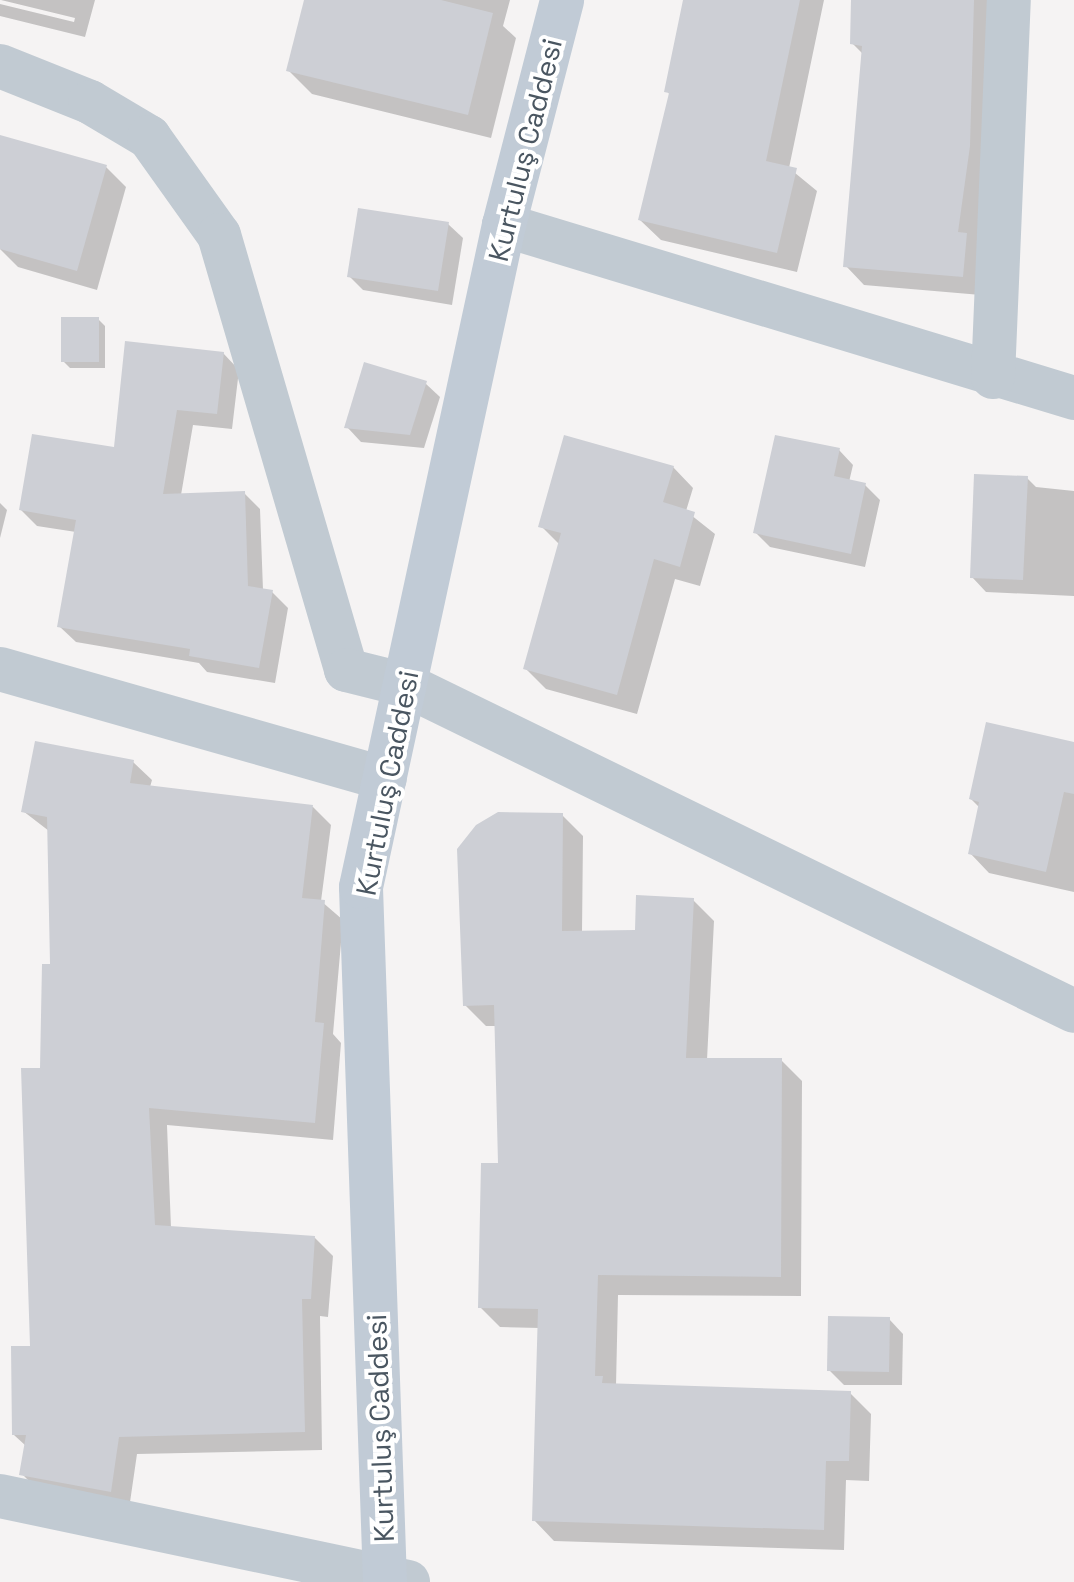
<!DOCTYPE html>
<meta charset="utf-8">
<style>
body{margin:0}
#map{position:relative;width:1074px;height:1582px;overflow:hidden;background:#f5f3f3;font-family:"Space Grotesk",sans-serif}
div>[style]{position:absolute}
.shadow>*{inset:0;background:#0003}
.building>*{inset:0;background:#cdcfd5}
.minor>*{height:44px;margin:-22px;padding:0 22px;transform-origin:22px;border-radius:22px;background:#c1cad2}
.secondary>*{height:44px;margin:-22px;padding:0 22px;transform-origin:22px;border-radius:22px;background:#c1cbd6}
span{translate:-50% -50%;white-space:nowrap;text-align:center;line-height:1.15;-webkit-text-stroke:8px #fff;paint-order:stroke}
.street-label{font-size:28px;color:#4a5661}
</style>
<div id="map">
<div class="shadow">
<i style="clip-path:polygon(1px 0,95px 0,85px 37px,0 16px,0 4px,74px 22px,75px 18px)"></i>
<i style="clip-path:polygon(306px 0,510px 0,503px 26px,516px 38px,491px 138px,312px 94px,288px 70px)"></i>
<i style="clip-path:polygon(685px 0,824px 0,789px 168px,817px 191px,797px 272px,661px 240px,640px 220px,670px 95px,667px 91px)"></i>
<i style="clip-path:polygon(853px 0,989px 0,981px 295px,864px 285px,846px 266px,864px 55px,852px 43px)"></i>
<i style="clip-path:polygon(0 137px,106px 167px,126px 187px,97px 290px,18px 267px,0 249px)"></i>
<i style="clip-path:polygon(448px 224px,463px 238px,452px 305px,363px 290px,349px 276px)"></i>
<i style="clip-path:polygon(98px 319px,105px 326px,105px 368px,70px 368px,63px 361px)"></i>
<i style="clip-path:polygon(223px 353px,239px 370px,232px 429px,193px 425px,181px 495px,244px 493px,260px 509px,263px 590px,272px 592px,288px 608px,275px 683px,207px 672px,199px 663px,76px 642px,59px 626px,76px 532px,37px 526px,21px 510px,115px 450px)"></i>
<i style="clip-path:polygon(425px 383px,440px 397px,424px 448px,361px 442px,347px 427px)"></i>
<i style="clip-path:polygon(839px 450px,853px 465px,849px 482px,865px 485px,880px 500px,865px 567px,770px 547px,755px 532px)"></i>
<i style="clip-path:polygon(673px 467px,693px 488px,686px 511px,715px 534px,700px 586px,675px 579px,637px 714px,546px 689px,526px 669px,560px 545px,541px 526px)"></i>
<i style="clip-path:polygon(1027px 478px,1036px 487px,1074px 491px,1074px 596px,986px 592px,972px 577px)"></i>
<i style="clip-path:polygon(0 503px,7px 510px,0 538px)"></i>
<i style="clip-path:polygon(1074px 744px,1074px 892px,989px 873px,970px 853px,980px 808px,971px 799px)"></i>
<i style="clip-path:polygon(133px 762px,152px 780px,150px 787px,313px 807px,331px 825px,321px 901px,343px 920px,333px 1034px,341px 1043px,333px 1140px,167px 1125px,171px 1228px,315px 1238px,333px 1256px,328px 1317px,320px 1316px,322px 1450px,137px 1454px,129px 1509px,40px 1492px,22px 1474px,26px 1446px,14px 1435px,32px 1348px,42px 1070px,52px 966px,49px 831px,23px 811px)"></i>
<i style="clip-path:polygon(562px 815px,583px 836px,582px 933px,637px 932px,693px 900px,714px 921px,707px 1060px,781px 1060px,802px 1081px,801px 1296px,618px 1295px,616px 1386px,850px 1393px,871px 1414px,869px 1481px,846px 1480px,844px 1550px,554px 1541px,534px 1520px,540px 1328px,500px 1327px,480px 1307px,500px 1165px,497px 1026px,486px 1026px,465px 1005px)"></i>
<i style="clip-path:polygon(889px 1319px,903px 1334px,902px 1385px,844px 1385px,829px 1370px)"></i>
</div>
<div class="building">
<i style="clip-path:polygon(304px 0,441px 0,493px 13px,468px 115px,286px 71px)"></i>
<i style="clip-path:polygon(683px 0,800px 0,766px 161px,797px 168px,777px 253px,638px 220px,669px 93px,664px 92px)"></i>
<i style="clip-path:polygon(851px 0,974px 0,970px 146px,958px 232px,967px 233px,963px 277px,843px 267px,862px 46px,850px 44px)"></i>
<i style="clip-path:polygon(0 135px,107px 165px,77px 271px,0 249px)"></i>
<i style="clip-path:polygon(358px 208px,449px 222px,438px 291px,347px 277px)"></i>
<i style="clip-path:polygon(61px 317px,99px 317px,99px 362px,61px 362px)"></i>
<i style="clip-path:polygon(125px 341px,224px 352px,217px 414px,177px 410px,163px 494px,245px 491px,248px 586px,273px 590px,259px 668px,189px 656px,190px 649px,57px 627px,76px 520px,19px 510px,32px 434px,114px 447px)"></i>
<i style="clip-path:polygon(364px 362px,427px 381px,410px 435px,344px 428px)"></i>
<i style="clip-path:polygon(564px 435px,674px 466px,663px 502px,695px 512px,680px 567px,654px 559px,617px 695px,523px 669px,561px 533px,538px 527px)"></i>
<i style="clip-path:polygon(775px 435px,840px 448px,834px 476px,866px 483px,851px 554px,753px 533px)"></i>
<i style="clip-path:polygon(974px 474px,1028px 476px,1023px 580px,970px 578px)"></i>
<i style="clip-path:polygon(986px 722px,1074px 742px,1074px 794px,1064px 792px,1046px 872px,968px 854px,979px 802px,969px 799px)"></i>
<i style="clip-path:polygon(35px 741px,134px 760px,130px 783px,313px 805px,302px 898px,325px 900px,315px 1022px,324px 1023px,315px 1123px,149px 1108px,155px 1225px,315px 1236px,311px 1299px,302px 1299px,305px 1432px,119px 1437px,111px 1492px,19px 1475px,26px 1435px,12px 1435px,11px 1346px,30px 1346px,21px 1068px,40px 1068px,42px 964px,50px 964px,47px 817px,21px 812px)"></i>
<i style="clip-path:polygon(498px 812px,563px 813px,562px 931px,635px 930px,636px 895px,694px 898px,686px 1058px,782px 1058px,781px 1277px,598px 1275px,595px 1376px,603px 1376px,602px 1383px,851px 1391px,849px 1461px,826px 1461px,824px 1530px,532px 1521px,538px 1309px,478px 1308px,481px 1163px,498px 1163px,494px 1005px,463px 1006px,457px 849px,476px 825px)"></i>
<i style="clip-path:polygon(828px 1316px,890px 1317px,889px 1372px,827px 1371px)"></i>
</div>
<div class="minor">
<i style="left:0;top:66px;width:97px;rotate:21.8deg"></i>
<i style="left:90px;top:102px;width:69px;rotate:30.7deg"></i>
<i style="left:149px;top:137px;width:120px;rotate:54.5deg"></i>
<i style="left:219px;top:235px;width:453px;rotate:73.7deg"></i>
<i style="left:346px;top:670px;width:62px;rotate:14deg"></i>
<i style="left:406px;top:685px;width:743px;rotate:26.01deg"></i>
<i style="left:504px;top:225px;width:596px;rotate:16.88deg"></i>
<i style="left:993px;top:377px;width:377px;rotate:-87.6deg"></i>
<i style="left:0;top:669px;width:400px;rotate:15.9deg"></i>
<i style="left:0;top:1496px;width:417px;rotate:11.9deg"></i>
</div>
<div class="secondary">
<i style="left:385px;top:1582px;width:695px;rotate:-91.98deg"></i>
<i style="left:361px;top:887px;width:677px;rotate:-77.81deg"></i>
<i style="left:504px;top:225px;width:232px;rotate:-75.5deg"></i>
</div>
<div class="street-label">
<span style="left:525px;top:150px;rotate:-76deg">Kurtuluş Caddesi</span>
<span style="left:387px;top:783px;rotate:-79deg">Kurtuluş Caddesi</span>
<span style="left:380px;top:1428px;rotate:-92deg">Kurtuluş Caddesi</span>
</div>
</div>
